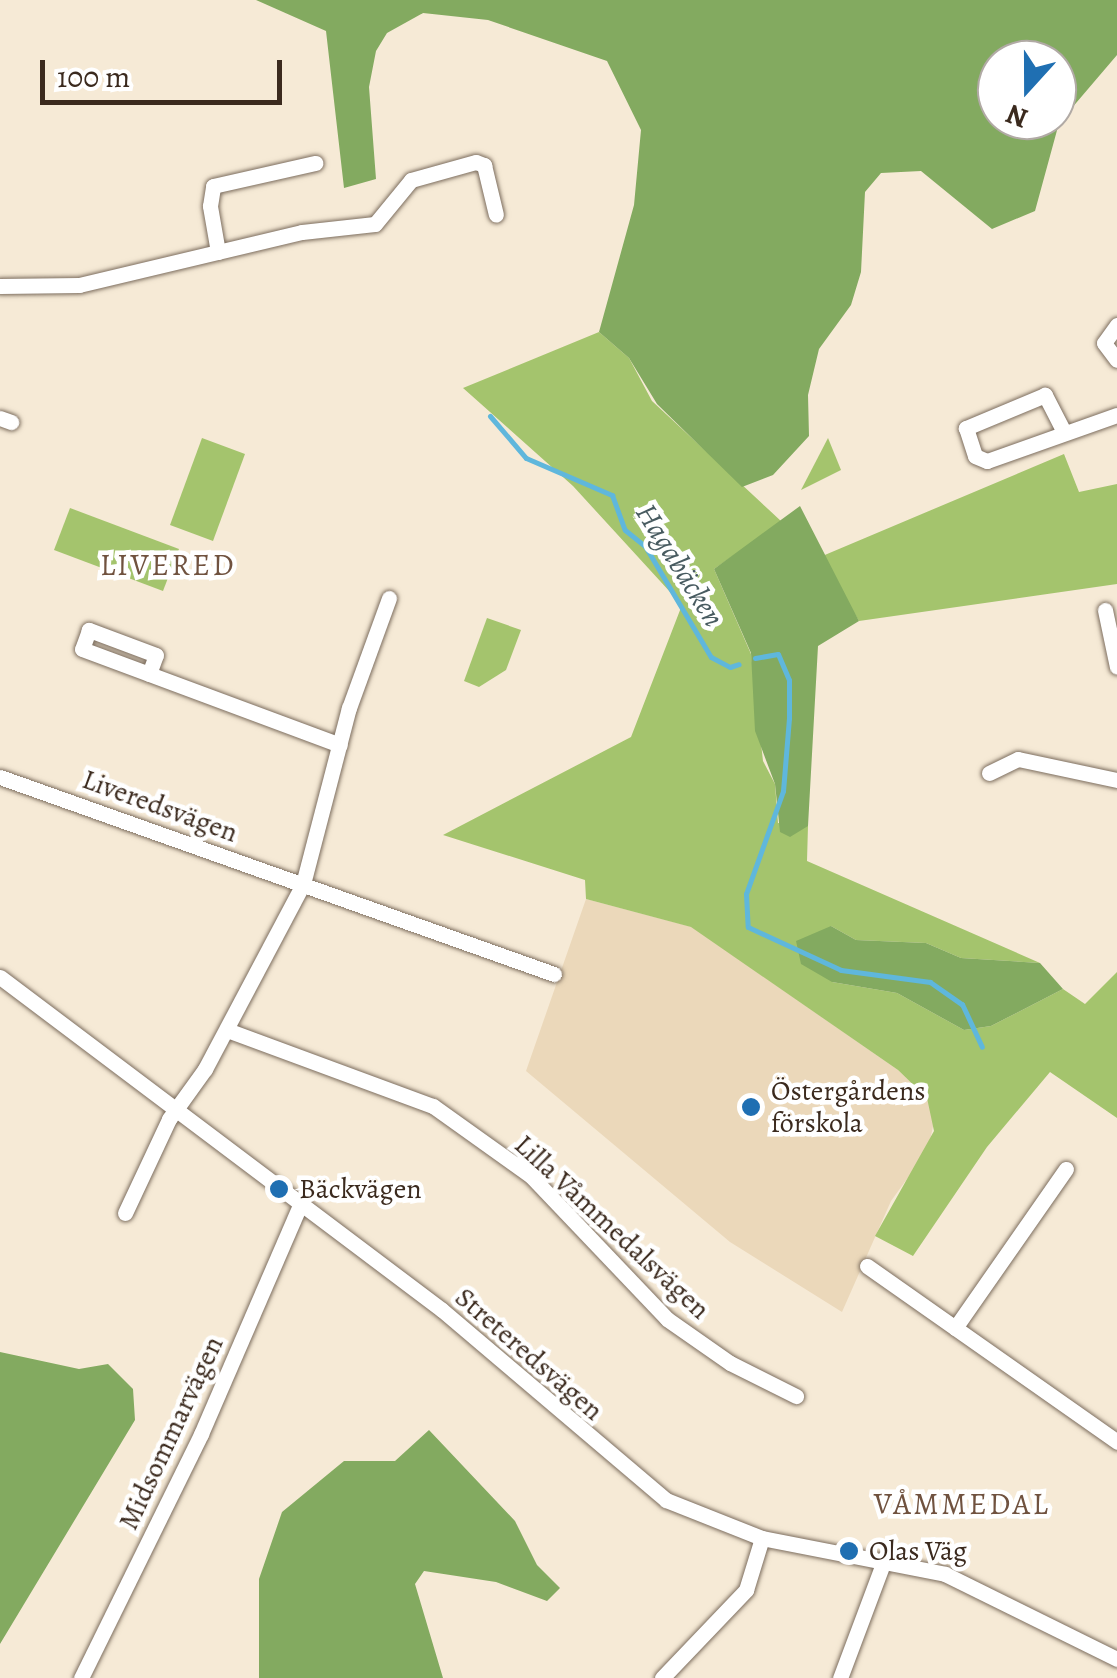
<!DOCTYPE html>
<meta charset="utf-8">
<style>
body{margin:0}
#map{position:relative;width:1117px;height:1678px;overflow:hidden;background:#f6ead6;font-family:Alegreya,serif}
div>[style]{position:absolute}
.built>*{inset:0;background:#ebd8ba}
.green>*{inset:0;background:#a4c46d}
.forest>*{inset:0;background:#83aa60}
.stream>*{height:5px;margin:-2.5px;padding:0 2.5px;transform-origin:2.5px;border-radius:2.5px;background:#5fb7dc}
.roads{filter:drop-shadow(0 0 2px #7c6d5e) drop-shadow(0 0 2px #7c6d5e)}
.minor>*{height:15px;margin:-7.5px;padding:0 7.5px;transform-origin:7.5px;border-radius:7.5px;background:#fff}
.dots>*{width:28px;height:28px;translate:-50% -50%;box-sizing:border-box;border:5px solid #fff;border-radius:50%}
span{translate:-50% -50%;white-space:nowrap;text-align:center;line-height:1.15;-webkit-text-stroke:9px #fff;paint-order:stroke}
.street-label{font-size:28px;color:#3b2a1e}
.poi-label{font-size:28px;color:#3b2a1e}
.left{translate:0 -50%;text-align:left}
.neighbourhood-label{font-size:30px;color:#70523f;letter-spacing:2.5px}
.water-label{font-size:30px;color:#485b60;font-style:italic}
.north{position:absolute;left:977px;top:40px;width:100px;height:100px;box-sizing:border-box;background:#fff;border:2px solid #b1aaa5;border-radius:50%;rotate:201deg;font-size:28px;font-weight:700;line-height:40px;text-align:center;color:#3b2a1e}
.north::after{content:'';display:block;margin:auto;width:35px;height:45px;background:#1f6fb2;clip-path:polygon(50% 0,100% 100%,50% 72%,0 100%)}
.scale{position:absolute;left:40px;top:60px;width:242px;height:45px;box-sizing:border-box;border:5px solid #3b2a1e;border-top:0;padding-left:12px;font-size:30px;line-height:35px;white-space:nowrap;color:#3b2a1e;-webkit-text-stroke:8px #fff;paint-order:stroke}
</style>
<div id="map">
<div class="built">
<i style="clip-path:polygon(586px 899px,692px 927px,898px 1070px,927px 1098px,935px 1117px,928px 1150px,891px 1201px,842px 1312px,730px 1242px,526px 1071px)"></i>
</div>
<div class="green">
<i style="clip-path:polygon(599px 332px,629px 358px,652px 401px,782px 522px,714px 569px,751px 654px,763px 761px,775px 784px,778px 823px,808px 826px,807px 861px,1040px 963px,961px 958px,926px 943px,856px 940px,831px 926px,832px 982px,897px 993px,964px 1030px,991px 1026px,1063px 989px,1085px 1004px,1117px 972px,1117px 1118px,1050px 1072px,987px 1147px,913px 1256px,875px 1236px,934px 1131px,927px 1098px,898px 1070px,691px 927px,586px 899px,585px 880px,443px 835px,631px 737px,682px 605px,573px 486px,463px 388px)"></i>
<i style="clip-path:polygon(202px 438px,245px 454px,213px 541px,170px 525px)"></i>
<i style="clip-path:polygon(828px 438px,841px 470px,801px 490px)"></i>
<i style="clip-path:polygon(1064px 454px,1079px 492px,1117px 484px,1117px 584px,859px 621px,820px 557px)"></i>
<i style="clip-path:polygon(70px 508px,179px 549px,163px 591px,54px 550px)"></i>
<i style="clip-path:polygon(487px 618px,521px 630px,506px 670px,479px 687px,464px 681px)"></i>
</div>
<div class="forest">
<i style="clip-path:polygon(evenodd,256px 0,1117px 0,1117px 55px,1059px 123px,1035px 211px,992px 229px,921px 171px,881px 173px,865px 192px,861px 272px,851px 305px,819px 349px,808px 395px,809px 436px,773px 475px,742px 487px,657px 404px,629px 358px,599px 332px,634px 205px,641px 130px,607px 61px,488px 20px,423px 13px,387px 33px,376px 51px,369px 87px,376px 179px,344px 188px,326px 31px,256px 0,997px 60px,1057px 60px,1057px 120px,997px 120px,997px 60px)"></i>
<i style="clip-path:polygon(800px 506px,859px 621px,818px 646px,808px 826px,790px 837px,780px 832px,775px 784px,755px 731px,751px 653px,714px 569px)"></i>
<i style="clip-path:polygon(831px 926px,856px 940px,926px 943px,961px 958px,1040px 963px,1063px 989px,991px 1026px,964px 1030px,897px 993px,832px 982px,801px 964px,796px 941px)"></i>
<i style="clip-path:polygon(0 1352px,79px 1369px,108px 1364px,133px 1389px,135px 1420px,0 1644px)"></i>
<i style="clip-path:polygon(429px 1430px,515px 1521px,537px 1565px,560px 1588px,547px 1601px,496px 1582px,424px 1571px,415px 1584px,443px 1678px,259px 1678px,259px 1579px,282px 1512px,344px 1461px,395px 1461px)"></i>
</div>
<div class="stream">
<i style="left:490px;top:416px;width:55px;rotate:49.4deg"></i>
<i style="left:526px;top:458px;width:94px;rotate:23.3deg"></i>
<i style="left:612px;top:495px;width:37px;rotate:70deg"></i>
<i style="left:625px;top:530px;width:26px;rotate:39deg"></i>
<i style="left:645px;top:546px;width:129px;rotate:59.3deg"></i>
<i style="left:711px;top:657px;width:21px;rotate:28deg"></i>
<i style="left:730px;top:667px;width:9px;rotate:-18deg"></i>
<i style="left:755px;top:658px;width:23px;rotate:-10deg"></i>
<i style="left:778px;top:654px;width:28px;rotate:67deg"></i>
<i style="left:789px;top:680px;width:38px;rotate:90deg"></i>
<i style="left:789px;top:718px;width:73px;rotate:94.7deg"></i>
<i style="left:783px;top:791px;width:109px;rotate:109.8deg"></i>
<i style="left:746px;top:894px;width:33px;rotate:87deg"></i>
<i style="left:748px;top:927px;width:102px;rotate:24.8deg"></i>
<i style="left:841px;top:970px;width:90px;rotate:7.7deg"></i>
<i style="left:930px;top:982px;width:39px;rotate:35deg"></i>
<i style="left:962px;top:1004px;width:47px;rotate:65.1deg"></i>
</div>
<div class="roads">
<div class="minor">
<i style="left:218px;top:252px;width:47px;rotate:-99.9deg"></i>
<i style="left:210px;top:206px;width:20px;rotate:-81deg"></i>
<i style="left:213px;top:186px;width:105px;rotate:-12.7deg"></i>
<i style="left:0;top:286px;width:79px;rotate:-0.7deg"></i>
<i style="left:79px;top:285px;width:229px;rotate:-13.4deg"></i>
<i style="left:302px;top:232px;width:73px;rotate:-6.3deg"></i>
<i style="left:375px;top:224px;width:57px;rotate:-50.7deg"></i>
<i style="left:411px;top:180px;width:67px;rotate:-15.5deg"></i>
<i style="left:476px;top:162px;width:9px;rotate:21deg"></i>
<i style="left:484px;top:165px;width:51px;rotate:76.5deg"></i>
<i style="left:1117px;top:325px;width:22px;rotate:126deg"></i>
<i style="left:1104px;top:343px;width:21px;rotate:53deg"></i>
<i style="left:0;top:418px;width:12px;rotate:20deg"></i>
<i style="left:1064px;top:432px;width:42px;rotate:-117.2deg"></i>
<i style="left:1045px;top:395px;width:86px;rotate:157.3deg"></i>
<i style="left:966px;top:428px;width:29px;rotate:72deg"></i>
<i style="left:975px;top:456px;width:13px;rotate:23deg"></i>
<i style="left:987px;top:461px;width:138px;rotate:-19.5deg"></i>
<i style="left:1105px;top:610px;width:58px;rotate:78.1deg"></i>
<i style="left:149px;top:674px;width:20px;rotate:-70deg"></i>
<i style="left:156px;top:655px;width:72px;rotate:-159.5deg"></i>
<i style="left:89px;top:630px;width:20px;rotate:110deg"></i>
<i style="left:82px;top:649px;width:275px;rotate:20.4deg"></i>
<i style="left:989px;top:773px;width:32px;rotate:-26deg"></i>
<i style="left:1018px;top:759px;width:101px;rotate:12deg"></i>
<i style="left:0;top:777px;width:588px;rotate:19.58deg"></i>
<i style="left:0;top:977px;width:553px;rotate:36.99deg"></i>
<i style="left:442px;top:1310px;width:294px;rotate:40.3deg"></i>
<i style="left:666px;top:1500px;width:103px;rotate:21.6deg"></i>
<i style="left:762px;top:1538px;width:187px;rotate:11.1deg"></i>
<i style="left:945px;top:1574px;width:192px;rotate:26.3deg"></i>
<i style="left:227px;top:1030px;width:220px;rotate:20.3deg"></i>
<i style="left:433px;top:1106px;width:120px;rotate:35.5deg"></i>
<i style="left:531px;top:1176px;width:197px;rotate:46.4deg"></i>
<i style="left:667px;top:1319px;width:77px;rotate:34.9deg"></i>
<i style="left:730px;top:1363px;width:74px;rotate:26.6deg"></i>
<i style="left:125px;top:1213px;width:104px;rotate:-64.9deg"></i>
<i style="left:169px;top:1119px;width:62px;rotate:-54.2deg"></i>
<i style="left:205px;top:1069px;width:209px;rotate:-62.1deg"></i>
<i style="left:303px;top:884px;width:182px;rotate:-75.4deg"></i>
<i style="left:349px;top:708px;width:117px;rotate:-70deg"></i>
<i style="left:867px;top:1266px;width:306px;rotate:35.1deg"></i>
<i style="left:955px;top:1328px;width:194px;rotate:-55.1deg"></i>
<i style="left:81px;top:1678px;width:272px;rotate:-63.8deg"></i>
<i style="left:201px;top:1434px;width:249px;rotate:-66.6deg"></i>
<i style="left:662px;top:1678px;width:122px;rotate:-46.3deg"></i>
<i style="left:746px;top:1590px;width:54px;rotate:-72.9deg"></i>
<i style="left:840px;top:1678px;width:128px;rotate:-69.4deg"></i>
</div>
</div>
<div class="dots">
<i style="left:751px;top:1107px;background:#1f6fb2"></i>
<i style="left:279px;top:1189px;background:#1f6fb2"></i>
<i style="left:849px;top:1551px;background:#1f6fb2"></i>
</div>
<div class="street-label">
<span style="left:160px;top:806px;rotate:20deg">Liveredsvägen</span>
<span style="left:612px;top:1227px;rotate:43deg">Lilla Våmmedalsvägen</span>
<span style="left:529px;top:1354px;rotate:41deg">Streteredsvägen</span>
<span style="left:171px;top:1433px;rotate:-65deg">Midsommarvägen</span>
</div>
<div class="poi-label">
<span class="left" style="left:771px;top:1107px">Östergårdens<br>förskola</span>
<span class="left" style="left:299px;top:1189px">Bäckvägen</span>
<span class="left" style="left:869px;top:1551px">Olas Väg</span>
</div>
<div class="neighbourhood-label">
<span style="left:168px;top:565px">LIVERED</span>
<span style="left:962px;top:1504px">VÅMMEDAL</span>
</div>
<div class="water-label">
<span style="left:680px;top:565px;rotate:58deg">Hagabäcken</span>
</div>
<div class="north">N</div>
<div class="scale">100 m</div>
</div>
